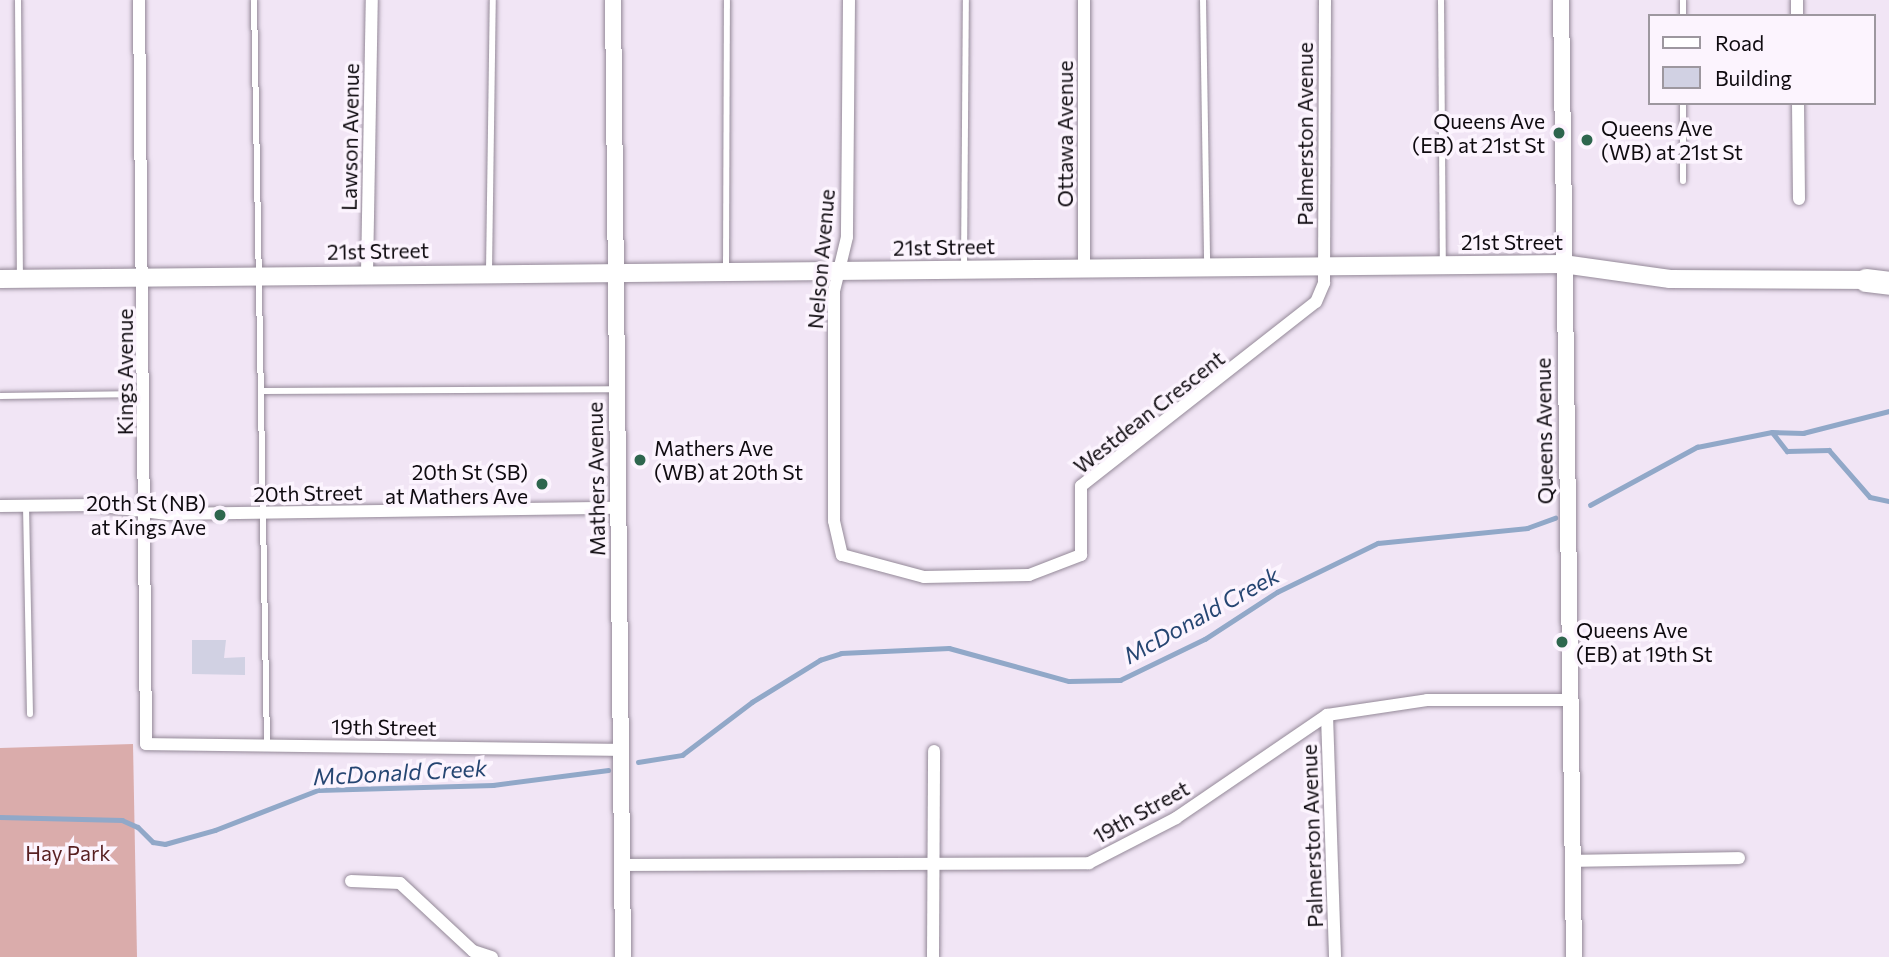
<!DOCTYPE html>
<style>
body{margin:0}
#map{position:relative;width:1889px;height:957px;overflow:hidden;background:#f1e5f5;font-family:Commissioner,sans-serif}
div>[style]{position:absolute}
.forest>*{inset:0;background:#daacab}
.stream>*{height:4.5px;margin:-2.25px;padding:0 2.25px;transform-origin:2.25px;border-radius:2.25px;background:#91a8c8}
.building>*{inset:0;background:#d1d1e3}
.roads{filter:drop-shadow(0 0 2px #948998) drop-shadow(0 0 2px #948998)}
.service>*{height:6px;margin:-3px;padding:0 3px;transform-origin:3px;border-radius:3px;background:#fff}
.minor>*{height:12px;margin:-6px;padding:0 6px;transform-origin:6px;border-radius:6px;background:#fff}
.tertiary>*{height:16px;margin:-8px;padding:0 8px;transform-origin:8px;border-radius:8px;background:#fff}
.secondary>*{height:18px;margin:-9px;padding:0 9px;transform-origin:9px;border-radius:9px;background:#fff}
.motorway>*{height:23px;margin:-11.5px;padding:0 11.5px;transform-origin:11.5px;border-radius:11.5px;background:#fff}
.dots>*{width:19px;height:19px;translate:-50% -50%;box-sizing:border-box;border:4px solid #fcf4fe;border-radius:50%}
span{translate:-50% -50%;white-space:nowrap;text-align:center;line-height:1.15;-webkit-text-stroke:7px #fcf4fe;paint-order:stroke}
.poi-label{font-size:21px;color:#0f0b10}
.right{translate:-100% -50%;text-align:right}
.left{translate:0 -50%;text-align:left}
.street-label{font-size:21px;color:#0f0b10}
.park-label{font-size:21px;color:#571f21}
.water-label{font-size:23px;color:#264672;font-style:italic}
.legend{position:absolute;left:1648px;top:14px;width:228px;height:91px;box-sizing:border-box;background:#fcf4fe;border:2px solid #9d979f;margin:0;padding:9px 12px;list-style:none;font-size:21px;color:#0f0b10}
.legend li{display:flex;align-items:center;gap:14px;height:35px}
.legend b{width:35px;border:2px solid #9d979f}
</style>
<div id="map">
<div class="forest">
<i style="clip-path:polygon(133px 744px,137px 957px,0 957px,0 748px)"></i>
</div>
<div class="stream">
<i style="left:1773px;top:433px;width:23px;rotate:52deg"></i>
<i style="left:1787px;top:451px;width:42px;rotate:-1.4deg"></i>
<i style="left:1829px;top:450px;width:62px;rotate:48.9deg"></i>
<i style="left:1870px;top:497px;width:19px;rotate:12deg"></i>
<i style="left:1590px;top:505px;width:122px;rotate:-28.5deg"></i>
<i style="left:1697px;top:447px;width:76px;rotate:-11.3deg"></i>
<i style="left:1772px;top:432px;width:31px;rotate:2deg"></i>
<i style="left:1803px;top:433px;width:89px;rotate:-14.3deg"></i>
<i style="left:638px;top:762px;width:45px;rotate:-9deg"></i>
<i style="left:682px;top:755px;width:88px;rotate:-37.1deg"></i>
<i style="left:752px;top:702px;width:80px;rotate:-31.7deg"></i>
<i style="left:820px;top:660px;width:22px;rotate:-18deg"></i>
<i style="left:841px;top:653px;width:108px;rotate:-2.7deg"></i>
<i style="left:949px;top:648px;width:124px;rotate:15.4deg"></i>
<i style="left:1069px;top:681px;width:51px;rotate:-1.1deg"></i>
<i style="left:1120px;top:680px;width:94px;rotate:-25.8deg"></i>
<i style="left:1205px;top:639px;width:86px;rotate:-33.1deg"></i>
<i style="left:1277px;top:592px;width:112px;rotate:-25.9deg"></i>
<i style="left:1378px;top:543px;width:150px;rotate:-5.7deg"></i>
<i style="left:1527px;top:528px;width:30px;rotate:-20deg"></i>
<i style="left:0;top:817px;width:122px;rotate:1.4deg"></i>
<i style="left:122px;top:820px;width:17px;rotate:24deg"></i>
<i style="left:138px;top:827px;width:21px;rotate:45deg"></i>
<i style="left:153px;top:842px;width:12px;rotate:9deg"></i>
<i style="left:165px;top:844px;width:52px;rotate:-15.6deg"></i>
<i style="left:215px;top:830px;width:110px;rotate:-21.2deg"></i>
<i style="left:318px;top:790px;width:175px;rotate:-1.6deg"></i>
<i style="left:493px;top:785px;width:116px;rotate:-7.4deg"></i>
</div>
<div class="building">
<i style="clip-path:polygon(192px 640px,226px 640px,224px 658px,245px 657px,245px 675px,192px 674px)"></i>
</div>
<div class="roads">
<div class="service">
<i style="left:18px;top:0;width:277px;rotate:89.6deg"></i>
<i style="left:254px;top:0;width:745px;rotate:89deg"></i>
<i style="left:1203px;top:0;width:265px;rotate:89.1deg"></i>
<i style="left:1441px;top:0;width:264px;rotate:89.6deg"></i>
<i style="left:1683px;top:0;width:16px;rotate:90deg"></i>
<i style="left:1683px;top:103px;width:78px;rotate:90deg"></i>
<i style="left:964px;top:267px;width:267px;rotate:-89.6deg"></i>
<i style="left:726px;top:268px;width:268px;rotate:-89.8deg"></i>
<i style="left:489px;top:271px;width:271px;rotate:-89.2deg"></i>
<i style="left:263px;top:391px;width:353px;rotate:-0.3deg"></i>
<i style="left:0;top:396px;width:143px;rotate:-0.8deg"></i>
<i style="left:26px;top:506px;width:208px;rotate:88.9deg"></i>
</div>
<div class="minor">
<i style="left:139px;top:0;width:744px;rotate:89.46deg"></i>
<i style="left:146px;top:744px;width:476px;rotate:0.7deg"></i>
<i style="left:849px;top:0;width:237px;rotate:90.5deg"></i>
<i style="left:847px;top:237px;width:56px;rotate:103.5deg"></i>
<i style="left:834px;top:291px;width:230px;rotate:90deg"></i>
<i style="left:834px;top:521px;width:35px;rotate:77deg"></i>
<i style="left:842px;top:555px;width:85px;rotate:15deg"></i>
<i style="left:924px;top:577px;width:105px;rotate:-1.1deg"></i>
<i style="left:1029px;top:575px;width:56px;rotate:-21deg"></i>
<i style="left:1081px;top:555px;width:69px;rotate:-90deg"></i>
<i style="left:1081px;top:486px;width:298px;rotate:-38.1deg"></i>
<i style="left:1316px;top:302px;width:21px;rotate:-67deg"></i>
<i style="left:1324px;top:283px;width:283px;rotate:-89.8deg"></i>
<i style="left:1797px;top:0;width:16px;rotate:90deg"></i>
<i style="left:1798px;top:103px;width:96px;rotate:89.4deg"></i>
<i style="left:1084px;top:267px;width:267px;rotate:-90deg"></i>
<i style="left:367px;top:274px;width:274px;rotate:-89deg"></i>
<i style="left:0;top:506px;width:95px;rotate:-0.6deg"></i>
<i style="left:95px;top:505px;width:73px;rotate:7.1deg"></i>
<i style="left:167px;top:514px;width:450px;rotate:-0.8deg"></i>
<i style="left:1327px;top:715px;width:242px;rotate:88.1deg"></i>
<i style="left:1572px;top:861px;width:167px;rotate:-1deg"></i>
<i style="left:622px;top:865px;width:467px;rotate:-0.2deg"></i>
<i style="left:1089px;top:863px;width:98px;rotate:-27.3deg"></i>
<i style="left:1176px;top:818px;width:183px;rotate:-34.3deg"></i>
<i style="left:1327px;top:715px;width:101px;rotate:-8.5deg"></i>
<i style="left:1427px;top:700px;width:141px"></i>
<i style="left:351px;top:881px;width:49px;rotate:2.3deg"></i>
<i style="left:400px;top:883px;width:100px;rotate:43deg"></i>
<i style="left:473px;top:951px;width:20px;rotate:18deg"></i>
<i style="left:933px;top:957px;width:206px;rotate:-89.7deg"></i>
</div>
<div class="tertiary">
<i style="left:613px;top:0;width:957px;rotate:89.4deg"></i>
<i style="left:1561px;top:0;width:957px;rotate:89.22deg"></i>
</div>
<div class="secondary">
<i style="left:0;top:279px;width:1563px;rotate:-0.55deg"></i>
<i style="left:1563px;top:264px;width:108px;rotate:8deg"></i>
<i style="left:1670px;top:279px;width:209px;rotate:0.3deg"></i>
</div>
<div class="motorway">
<i style="left:1866px;top:280px;width:23px;rotate:7deg"></i>
</div>
</div>
<div class="dots">
<i style="left:1559px;top:133px;background:#2e664e"></i>
<i style="left:1587px;top:140px;background:#2e664e"></i>
<i style="left:640px;top:460px;background:#2e664e"></i>
<i style="left:542px;top:484px;background:#2e664e"></i>
<i style="left:220px;top:515px;background:#2e664e"></i>
<i style="left:1562px;top:642px;background:#2e664e"></i>
</div>
<div class="poi-label">
<span class="right" style="left:1545px;top:133px">Queens Ave<br>(EB) at 21st St</span>
<span class="left" style="left:1601px;top:140px">Queens Ave<br>(WB) at 21st St</span>
<span class="left" style="left:654px;top:460px">Mathers Ave<br>(WB) at 20th St</span>
<span class="right" style="left:528px;top:484px">20th St (SB)<br>at Mathers Ave</span>
<span class="right" style="left:206px;top:515px">20th St (NB)<br>at Kings Ave</span>
<span class="left" style="left:1576px;top:642px">Queens Ave<br>(EB) at 19th St</span>
</div>
<div class="street-label">
<span style="left:1065px;top:134px;rotate:-90deg">Ottawa Avenue</span>
<span style="left:1305px;top:134px;rotate:-90deg">Palmerston Avenue</span>
<span style="left:350px;top:137px;rotate:-89deg">Lawson Avenue</span>
<span style="left:1512px;top:242px">21st Street</span>
<span style="left:944px;top:247px;rotate:-1deg">21st Street</span>
<span style="left:378px;top:251px;rotate:-1deg">21st Street</span>
<span style="left:821px;top:259px;rotate:-85deg">Nelson Avenue</span>
<span style="left:125px;top:372px;rotate:-90deg">Kings Avenue</span>
<span style="left:1149px;top:412px;rotate:-38deg">Westdean Crescent</span>
<span style="left:1544px;top:431px;rotate:-91deg">Queens Avenue</span>
<span style="left:596px;top:479px;rotate:-91deg">Mathers Avenue</span>
<span style="left:308px;top:493px;rotate:-1deg">20th Street</span>
<span style="left:384px;top:727px;rotate:1deg">19th Street</span>
<span style="left:1141px;top:812px;rotate:-29deg">19th Street</span>
<span style="left:1312px;top:836px;rotate:-92deg">Palmerston Avenue</span>
</div>
<div class="park-label">
<span style="left:68px;top:853px">Hay Park</span>
</div>
<div class="water-label">
<span style="left:1201px;top:615px;rotate:-29deg">McDonald Creek</span>
<span style="left:400px;top:772px;rotate:-3deg">McDonald Creek</span>
</div>
<ul class="legend">
<li><b style="height:9px;background:#fff"></b>Road</li>
<li><b style="height:19px;background:#d1d1e3"></b>Building</li>
</ul>
</div>
